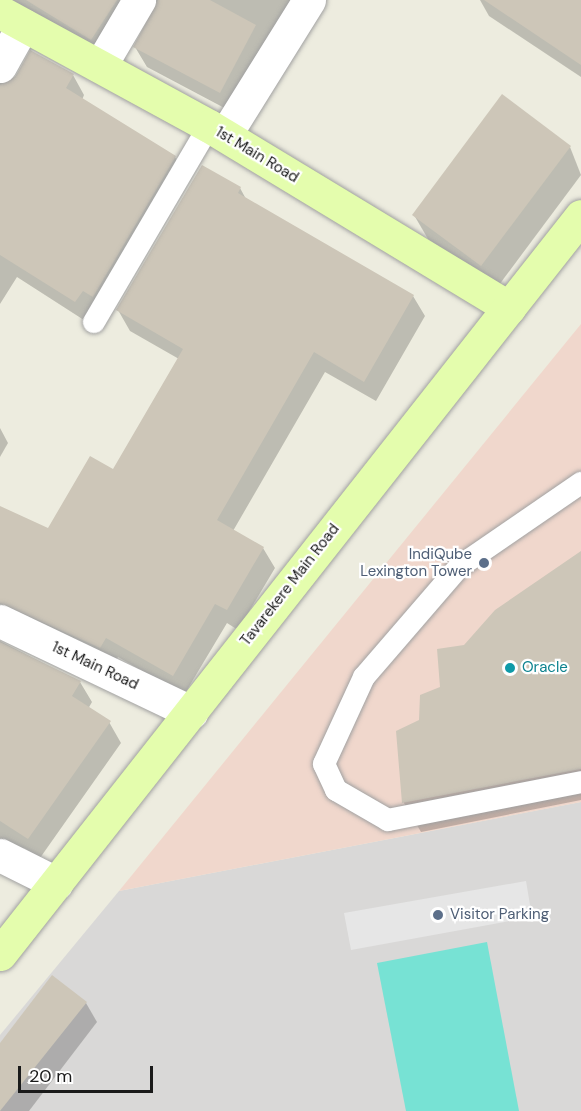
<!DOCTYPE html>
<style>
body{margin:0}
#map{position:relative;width:581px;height:1111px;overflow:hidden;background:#edecdf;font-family:"DM Sans",sans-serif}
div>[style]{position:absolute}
.residential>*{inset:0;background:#d9d8d7}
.commercial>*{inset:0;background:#f0d7cc}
.pitch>*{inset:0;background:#77e2d4}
.parking>*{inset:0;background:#e6e6e6}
.shadow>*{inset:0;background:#0003}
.building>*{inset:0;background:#cdc6b8}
.roads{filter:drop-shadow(0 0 2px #a1a1a1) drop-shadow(0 0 2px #a1a1a1)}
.lane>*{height:22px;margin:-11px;padding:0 11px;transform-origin:11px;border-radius:11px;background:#fff}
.street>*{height:33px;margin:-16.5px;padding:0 16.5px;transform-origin:16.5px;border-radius:16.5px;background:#fff}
.secondary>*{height:33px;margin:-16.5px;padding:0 16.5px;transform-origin:16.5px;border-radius:16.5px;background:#e4fdad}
.dots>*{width:16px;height:16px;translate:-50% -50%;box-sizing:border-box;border:3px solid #fff;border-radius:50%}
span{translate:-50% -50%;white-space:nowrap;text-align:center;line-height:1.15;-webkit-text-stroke:4.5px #fff;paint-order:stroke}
.street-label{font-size:15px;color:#1a1a1a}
.service-label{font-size:15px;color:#4e5e75}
.right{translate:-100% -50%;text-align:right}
.left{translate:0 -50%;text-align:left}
.culture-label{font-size:15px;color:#0d838f}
.scale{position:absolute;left:18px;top:1066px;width:135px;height:27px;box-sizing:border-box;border:3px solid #1a1a1a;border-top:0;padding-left:8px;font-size:18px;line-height:21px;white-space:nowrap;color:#1a1a1a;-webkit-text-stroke:4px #fff;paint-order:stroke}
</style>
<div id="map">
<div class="residential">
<i style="clip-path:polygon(581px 802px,581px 1111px,0 1111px,0 1035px,119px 891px)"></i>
</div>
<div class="commercial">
<i style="clip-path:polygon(581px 324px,581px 802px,119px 891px)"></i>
</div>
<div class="pitch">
<i style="clip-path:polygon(487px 942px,519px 1111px,406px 1111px,377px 963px)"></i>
</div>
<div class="parking">
<i style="clip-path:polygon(526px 881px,532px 917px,351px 950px,344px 913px)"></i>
</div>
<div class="shadow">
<i style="clip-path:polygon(0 0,310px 0,232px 112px,147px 67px,135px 47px,158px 3px,151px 1px,103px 60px)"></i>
<i style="clip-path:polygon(480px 0,581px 0,581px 77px,489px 16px)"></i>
<i style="clip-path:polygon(31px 52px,73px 75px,84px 95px,82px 100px,175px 157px,186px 178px,87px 322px,17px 277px,0 304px,0 83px,11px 83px)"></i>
<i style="clip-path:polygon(570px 147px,581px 175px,496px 289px,428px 239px,414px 215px)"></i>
<i style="clip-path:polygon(203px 167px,240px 188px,246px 199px,413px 296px,425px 316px,376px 401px,325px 372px,233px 531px,263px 548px,275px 568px,238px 630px,227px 623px,184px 695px,118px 657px,112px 667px,0 627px,0 508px,49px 530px,113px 472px,179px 359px,130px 331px,118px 310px)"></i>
<i style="clip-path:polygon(0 428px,8px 443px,0 457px)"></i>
<i style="clip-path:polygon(581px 557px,581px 800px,421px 832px,404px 803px,398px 732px,421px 721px,465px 646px)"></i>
<i style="clip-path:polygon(0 641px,80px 682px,92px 702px,88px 709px,109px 722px,121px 743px,40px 858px,24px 848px,19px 858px,0 863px)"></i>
<i style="clip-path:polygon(52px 977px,86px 1003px,97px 1022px,29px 1111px,0 1111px,0 1045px)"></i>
</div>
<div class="building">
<i style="clip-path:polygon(26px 0,117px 0,91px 40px)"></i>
<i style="clip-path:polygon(158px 0,210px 0,256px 25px,220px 93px,133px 47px)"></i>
<i style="clip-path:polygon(484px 0,581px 0,581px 65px)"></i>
<i style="clip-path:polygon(30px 50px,74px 74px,66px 88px,176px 156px,93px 297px,83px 291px,75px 302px,0 255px,0 85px,16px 76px)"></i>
<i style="clip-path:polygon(502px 94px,571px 146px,481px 266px,412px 215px)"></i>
<i style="clip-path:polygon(202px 165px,241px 187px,238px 193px,414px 295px,364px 382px,314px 352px,217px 520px,264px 547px,227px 610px,215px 604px,173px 676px,106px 638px,100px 648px,0 603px,0 506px,48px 528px,90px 456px,113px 469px,183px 349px,116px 310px)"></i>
<i style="clip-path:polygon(581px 551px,581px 769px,402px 803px,396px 731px,419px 720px,420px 695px,440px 687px,437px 649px,464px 645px,495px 610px)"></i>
<i style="clip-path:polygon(0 642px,81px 681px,72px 696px,111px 721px,28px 839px,0 821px)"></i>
<i style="clip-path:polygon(52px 975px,87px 1002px,0 1111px,0 1043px)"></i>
</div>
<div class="roads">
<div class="lane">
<i style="left:94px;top:322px;width:227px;rotate:-59.6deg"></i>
<i style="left:581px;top:483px;width:148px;rotate:145.5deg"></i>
<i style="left:459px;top:567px;width:145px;rotate:130.8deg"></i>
<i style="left:364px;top:677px;width:96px;rotate:114.7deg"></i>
<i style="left:324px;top:764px;width:29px;rotate:65deg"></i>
<i style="left:336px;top:790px;width:60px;rotate:30deg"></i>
<i style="left:388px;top:820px;width:197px;rotate:-11.1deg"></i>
</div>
<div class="street">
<i style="left:0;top:66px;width:47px;rotate:-60.7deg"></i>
<i style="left:100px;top:66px;width:77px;rotate:-59.4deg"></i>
<i style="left:225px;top:135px;width:159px;rotate:-58.1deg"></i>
<i style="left:0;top:621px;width:212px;rotate:25.5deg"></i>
<i style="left:0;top:855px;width:63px;rotate:26.6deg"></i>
</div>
<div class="secondary">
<i style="left:0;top:12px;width:238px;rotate:28.6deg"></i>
<i style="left:209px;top:126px;width:351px;rotate:31.2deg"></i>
<i style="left:0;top:954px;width:939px;rotate:-51.79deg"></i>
</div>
</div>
<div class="dots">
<i style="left:484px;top:563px;background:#5c6f8a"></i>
<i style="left:510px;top:668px;background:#0f9aa8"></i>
<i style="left:438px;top:915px;background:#5c6f8a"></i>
</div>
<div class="street-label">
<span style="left:257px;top:155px;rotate:31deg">1st Main Road</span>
<span style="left:290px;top:585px;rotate:-52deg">Tavarekere Main Road</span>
<span style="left:95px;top:666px;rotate:25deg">1st Main Road</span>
</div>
<div class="service-label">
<span class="right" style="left:472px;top:563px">IndiQube<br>Lexington Tower</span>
<span class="left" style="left:450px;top:915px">Visitor Parking</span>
</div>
<div class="culture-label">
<span class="left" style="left:522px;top:668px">Oracle</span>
</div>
<div class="scale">20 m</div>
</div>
